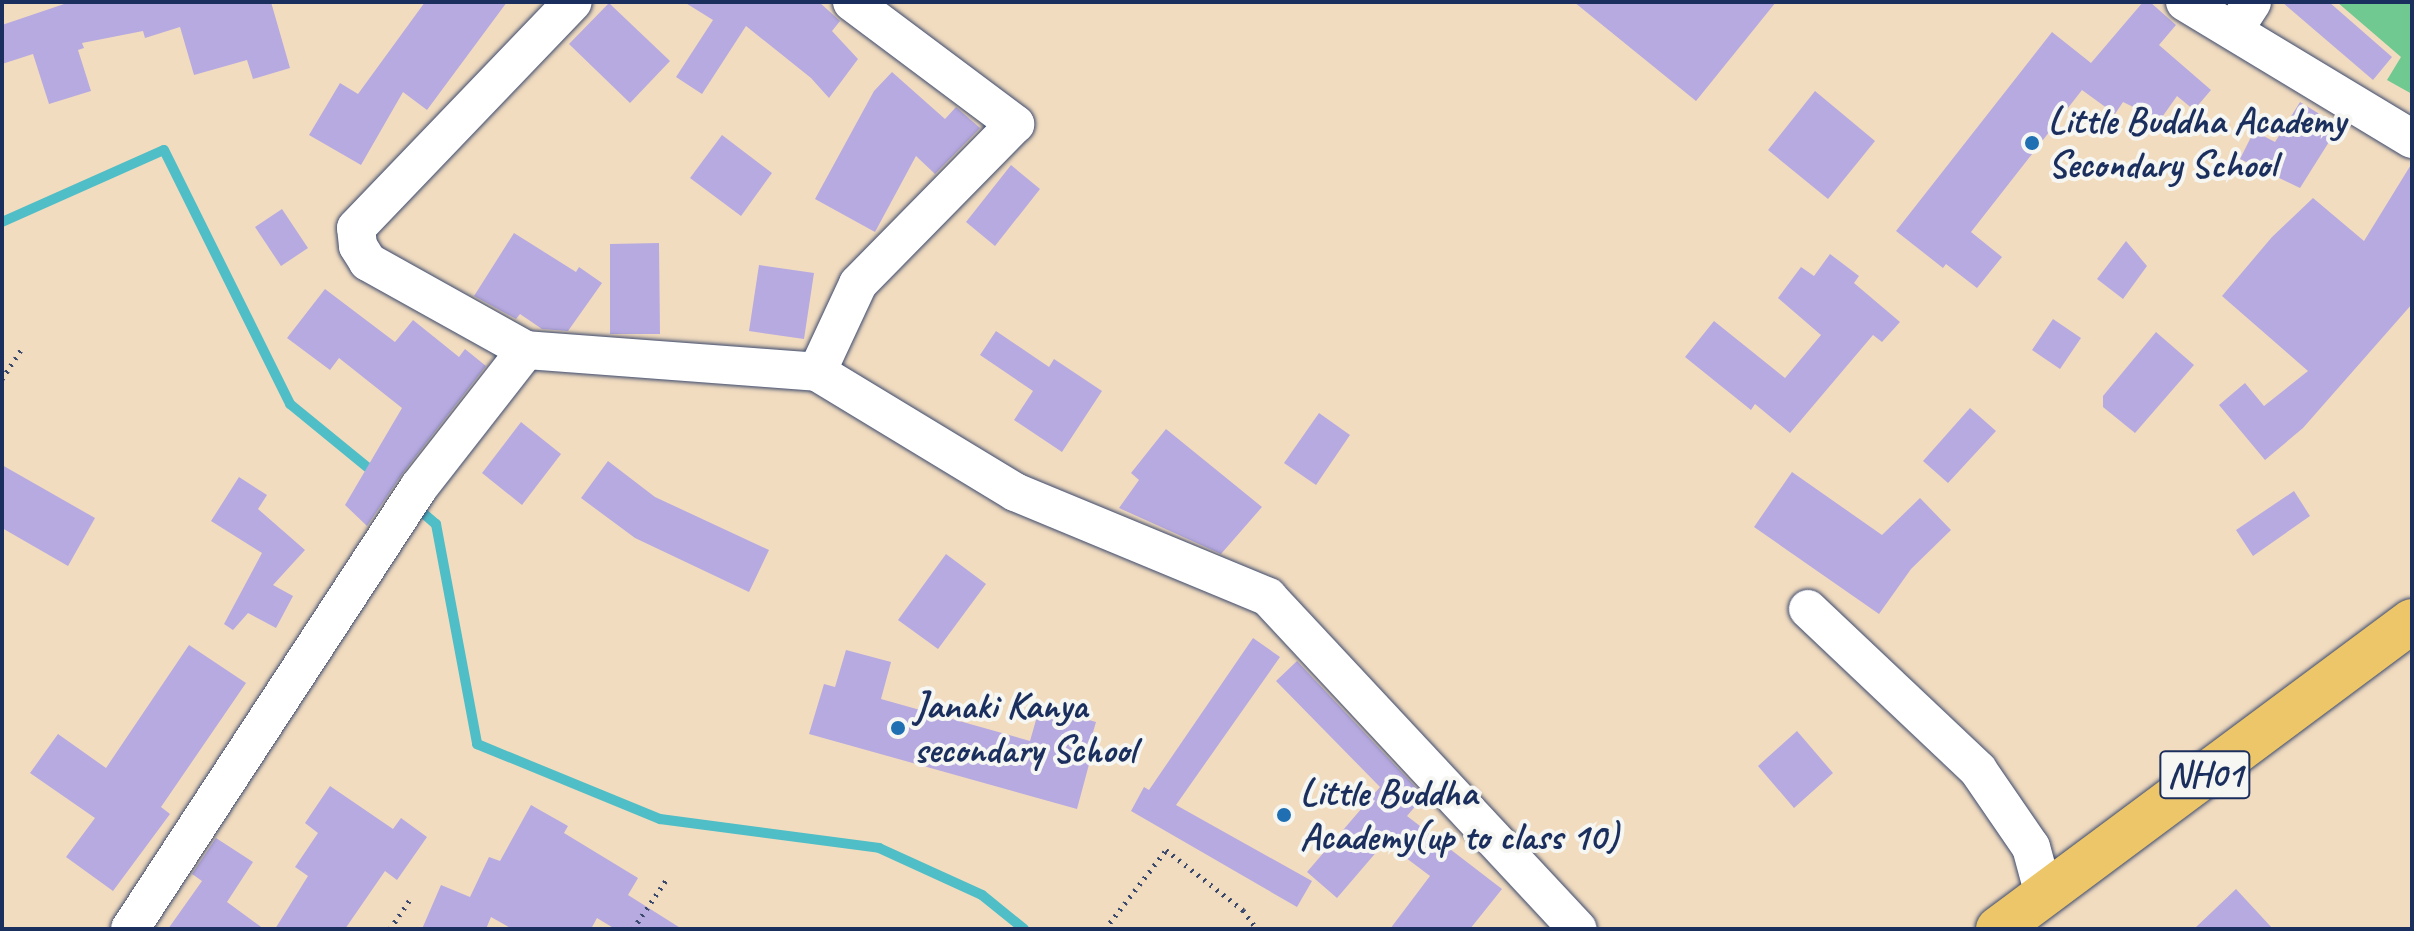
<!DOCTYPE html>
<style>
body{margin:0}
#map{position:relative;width:2414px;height:931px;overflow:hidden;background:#f2dcbf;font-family:Caveat,sans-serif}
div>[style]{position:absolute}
.green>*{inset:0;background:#6fc991}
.stream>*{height:10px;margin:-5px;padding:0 5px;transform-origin:5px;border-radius:5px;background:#50bec7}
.building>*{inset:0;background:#b7aae0}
.path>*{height:5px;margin-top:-2.5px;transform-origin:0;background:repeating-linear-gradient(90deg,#3b496d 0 2px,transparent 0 8px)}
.roads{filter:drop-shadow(0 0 2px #3b496d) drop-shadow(0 0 2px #3b496d)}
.minor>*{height:38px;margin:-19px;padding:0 19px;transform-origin:19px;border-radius:19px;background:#fff}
.highway>*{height:44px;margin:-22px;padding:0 22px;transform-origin:22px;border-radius:22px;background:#ecc669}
.dots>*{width:22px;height:22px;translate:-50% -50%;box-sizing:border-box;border:4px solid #f6f6f2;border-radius:50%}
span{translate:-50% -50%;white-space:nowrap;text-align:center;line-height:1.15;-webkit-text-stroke:8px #f6f6f2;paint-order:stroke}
.shield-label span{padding:2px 6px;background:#f6f6f2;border:2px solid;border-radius:6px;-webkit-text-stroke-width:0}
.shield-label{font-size:36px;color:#1b2f5e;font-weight:700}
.poi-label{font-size:38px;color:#1b2f5e;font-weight:700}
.left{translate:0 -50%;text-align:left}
.frame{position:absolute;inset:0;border:4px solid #1b2f5e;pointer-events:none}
</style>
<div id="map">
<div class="green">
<i style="clip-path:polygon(2337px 2px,2412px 2px,2412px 94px,2387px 80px,2401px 57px)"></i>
</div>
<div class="stream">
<i style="left:2px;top:222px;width:177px;rotate:-24deg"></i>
<i style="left:164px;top:150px;width:284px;rotate:63.6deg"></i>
<i style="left:290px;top:404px;width:114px;rotate:39.3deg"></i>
<i style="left:415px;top:506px;width:28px;rotate:41deg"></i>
<i style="left:436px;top:524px;width:224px;rotate:79.4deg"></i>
<i style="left:477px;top:744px;width:198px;rotate:22.3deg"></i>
<i style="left:660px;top:819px;width:221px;rotate:7.5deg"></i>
<i style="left:879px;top:848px;width:113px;rotate:24.5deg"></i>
<i style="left:982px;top:895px;width:54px;rotate:39deg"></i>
</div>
<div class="building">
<i style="clip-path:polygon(70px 2px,271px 2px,290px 68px,253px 79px,247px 60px,194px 75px,180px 27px,145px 38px,143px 31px,82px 43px,84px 48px,78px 50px,91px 91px,49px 104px,33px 54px,2px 64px,2px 25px)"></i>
<i style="clip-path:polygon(425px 2px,507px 2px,427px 110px,403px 92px,361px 165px,309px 135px,340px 83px,358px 94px)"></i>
<i style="clip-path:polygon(684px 2px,819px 2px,840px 21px,832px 31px,858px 59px,829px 98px,811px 78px,746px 26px,702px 94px,676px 77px,713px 20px)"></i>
<i style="clip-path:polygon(1574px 2px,1776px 2px,1696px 101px)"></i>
<i style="clip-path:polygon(2143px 2px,2150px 2px,2176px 25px,2159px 45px,2211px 90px,2194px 110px,2177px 96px,2160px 120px,2123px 102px,2115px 114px,2082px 90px,1971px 232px,2002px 257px,1977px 288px,1946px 264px,1943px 268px,1896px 231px,2052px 32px,2091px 63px)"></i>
<i style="clip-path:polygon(2282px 2px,2329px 2px,2392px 57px,2373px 80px)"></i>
<i style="clip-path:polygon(609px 3px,670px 61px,630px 103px,569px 44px)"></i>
<i style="clip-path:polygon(892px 72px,945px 119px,956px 107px,980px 128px,935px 174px,916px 156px,875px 232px,815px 199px,874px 91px)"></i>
<i style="clip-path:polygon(1815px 91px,1875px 141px,1828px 199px,1768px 150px)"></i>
<i style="clip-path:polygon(2300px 102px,2339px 126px,2300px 188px,2240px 159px,2254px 131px,2275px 142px)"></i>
<i style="clip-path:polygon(722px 135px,772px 173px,741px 216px,690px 178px)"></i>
<i style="clip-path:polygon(2412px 163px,2412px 304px,2303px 428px,2265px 460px,2219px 405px,2245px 383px,2264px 406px,2308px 371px,2222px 296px,2272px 237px,2313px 198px,2364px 241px)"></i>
<i style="clip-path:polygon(1011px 165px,1040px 189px,995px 246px,966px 222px)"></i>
<i style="clip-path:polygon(282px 209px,308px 248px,281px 266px,255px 227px)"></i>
<i style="clip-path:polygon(514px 233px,576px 272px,579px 267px,602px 283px,568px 331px,542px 329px,520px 314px,516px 319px,474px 296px)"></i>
<i style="clip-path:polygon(2126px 241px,2147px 266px,2123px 299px,2097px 279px)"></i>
<i style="clip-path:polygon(659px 243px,660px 334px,610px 334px,610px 244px)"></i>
<i style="clip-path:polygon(1830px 254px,1859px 276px,1854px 283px,1900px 322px,1882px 342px,1873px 335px,1790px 433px,1755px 404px,1751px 410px,1685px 357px,1714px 321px,1785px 378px,1821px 335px,1778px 298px,1801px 267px,1814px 276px)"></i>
<i style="clip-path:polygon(759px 265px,814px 273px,804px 339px,749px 331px)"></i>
<i style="clip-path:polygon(325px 289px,395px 342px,413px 320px,459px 357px,465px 349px,486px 366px,402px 474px,367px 526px,345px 505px,402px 408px,339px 358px,330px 370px,287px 338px)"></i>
<i style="clip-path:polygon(2053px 319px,2081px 338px,2060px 369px,2032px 350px)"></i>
<i style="clip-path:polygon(996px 331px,1049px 367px,1054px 359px,1102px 391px,1062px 452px,1014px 420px,1033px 391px,980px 355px)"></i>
<i style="clip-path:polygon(2156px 332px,2194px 365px,2135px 433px,2103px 407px,2103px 396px)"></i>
<i style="clip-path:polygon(1970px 408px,1996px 431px,1948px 483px,1923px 461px)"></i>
<i style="clip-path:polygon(1319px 413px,1350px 435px,1316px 485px,1284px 463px)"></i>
<i style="clip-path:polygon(521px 422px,561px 454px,522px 505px,482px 473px)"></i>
<i style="clip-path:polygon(1166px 429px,1262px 507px,1221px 554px,1119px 508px,1139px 480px,1131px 473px)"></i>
<i style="clip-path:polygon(608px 461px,655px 497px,769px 550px,749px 592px,635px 538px,581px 498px)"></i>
<i style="clip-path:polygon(2px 465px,95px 518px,68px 566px,2px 528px)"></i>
<i style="clip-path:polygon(1792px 472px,1882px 535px,1920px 498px,1951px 530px,1911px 569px,1879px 614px,1754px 527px)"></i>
<i style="clip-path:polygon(239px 477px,267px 495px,258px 509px,305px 550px,273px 585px,293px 596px,276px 628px,248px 613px,233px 630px,224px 624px,262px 553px,211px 521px)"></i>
<i style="clip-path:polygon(2294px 491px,2310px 516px,2253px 556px,2236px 530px)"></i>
<i style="clip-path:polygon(946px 554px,986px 584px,938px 649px,898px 620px)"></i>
<i style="clip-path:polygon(1253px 638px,1280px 657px,1176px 805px,1312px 881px,1297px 907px,1131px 811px,1144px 787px,1149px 790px)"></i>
<i style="clip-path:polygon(189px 645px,246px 683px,161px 807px,170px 814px,113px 891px,66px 857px,95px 818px,30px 773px,58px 734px,106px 768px)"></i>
<i style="clip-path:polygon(846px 650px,891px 662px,881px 699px,1030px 741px,1040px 706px,1096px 722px,1086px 756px,1091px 757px,1077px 809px,809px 734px,824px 684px,835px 687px)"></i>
<i style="clip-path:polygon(1297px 661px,1424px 796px,1407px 816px,1502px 889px,1470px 929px,1390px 929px,1430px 876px,1385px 842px,1337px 898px,1307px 872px,1380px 787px,1276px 681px)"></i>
<i style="clip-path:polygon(1797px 731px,1833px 773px,1794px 808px,1758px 766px)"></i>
<i style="clip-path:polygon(330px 786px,393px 829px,401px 818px,427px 837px,397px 880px,385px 871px,345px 929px,275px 929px,308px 876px,295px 867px,318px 833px,305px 823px)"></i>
<i style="clip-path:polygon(531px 805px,568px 826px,564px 833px,638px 878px,628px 895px,682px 929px,615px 929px,597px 918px,591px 929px,512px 929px,491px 917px,486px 929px,422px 929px,441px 885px,470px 897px,489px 857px,500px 861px)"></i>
<i style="clip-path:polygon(216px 838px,253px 862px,227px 902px,264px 929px,168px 929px,202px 881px,192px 874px)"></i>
<i style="clip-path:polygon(2236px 889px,2273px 929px,2194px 929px)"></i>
</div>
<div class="path">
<i style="left:2px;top:379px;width:35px;rotate:-57deg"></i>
<i style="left:390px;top:929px;width:37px;rotate:-56deg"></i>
<i style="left:633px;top:929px;width:59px;rotate:-56deg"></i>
<i style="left:861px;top:929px;width:3px;rotate:-72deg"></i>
<i style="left:1105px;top:929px;width:100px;rotate:-52.3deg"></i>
<i style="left:1166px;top:850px;width:98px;rotate:37.9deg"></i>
<i style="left:1243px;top:910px;width:24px;rotate:54deg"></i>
</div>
<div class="roads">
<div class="minor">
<i style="left:852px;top:2px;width:204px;rotate:36.8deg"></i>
<i style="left:1015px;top:124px;width:224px;rotate:134.5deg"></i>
<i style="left:858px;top:284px;width:97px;rotate:115deg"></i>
<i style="left:817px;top:372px;width:232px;rotate:31.2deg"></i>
<i style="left:1015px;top:492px;width:274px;rotate:22.5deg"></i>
<i style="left:1268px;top:597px;width:454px;rotate:47deg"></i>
<i style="left:2185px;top:2px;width:265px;rotate:31.1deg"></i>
<i style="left:2234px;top:30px;width:33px;rotate:-57deg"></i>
<i style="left:526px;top:350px;width:181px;rotate:-150.9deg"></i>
<i style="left:368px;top:262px;width:19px;rotate:-122deg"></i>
<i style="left:358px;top:246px;width:18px;rotate:-96deg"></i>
<i style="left:356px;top:228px;width:313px;rotate:-46.2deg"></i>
<i style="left:1808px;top:609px;width:234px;rotate:43.4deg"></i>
<i style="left:1978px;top:770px;width:93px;rotate:55.5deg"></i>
<i style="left:2031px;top:847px;width:50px;rotate:74.8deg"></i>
<i style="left:130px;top:929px;width:528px;rotate:-56.82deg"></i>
<i style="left:419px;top:487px;width:174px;rotate:-52deg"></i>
<i style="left:526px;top:350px;width:292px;rotate:4.3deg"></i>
</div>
<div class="highway">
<i style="left:1998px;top:929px;width:516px;rotate:-36.65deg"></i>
</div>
</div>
<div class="dots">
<i style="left:2032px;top:143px;background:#1f6fb2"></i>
<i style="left:898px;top:728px;background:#1f6fb2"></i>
<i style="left:1284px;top:815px;background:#1f6fb2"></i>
</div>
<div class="shield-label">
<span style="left:2205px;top:775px">NH01</span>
</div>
<div class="poi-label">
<span class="left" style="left:2048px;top:143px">Little Buddha Academy<br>Secondary School</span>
<span class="left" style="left:914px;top:728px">Janaki Kanya<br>secondary School</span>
<span class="left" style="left:1300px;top:815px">Little Buddha<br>Academy(up to class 10)</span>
</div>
<div class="frame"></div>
</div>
